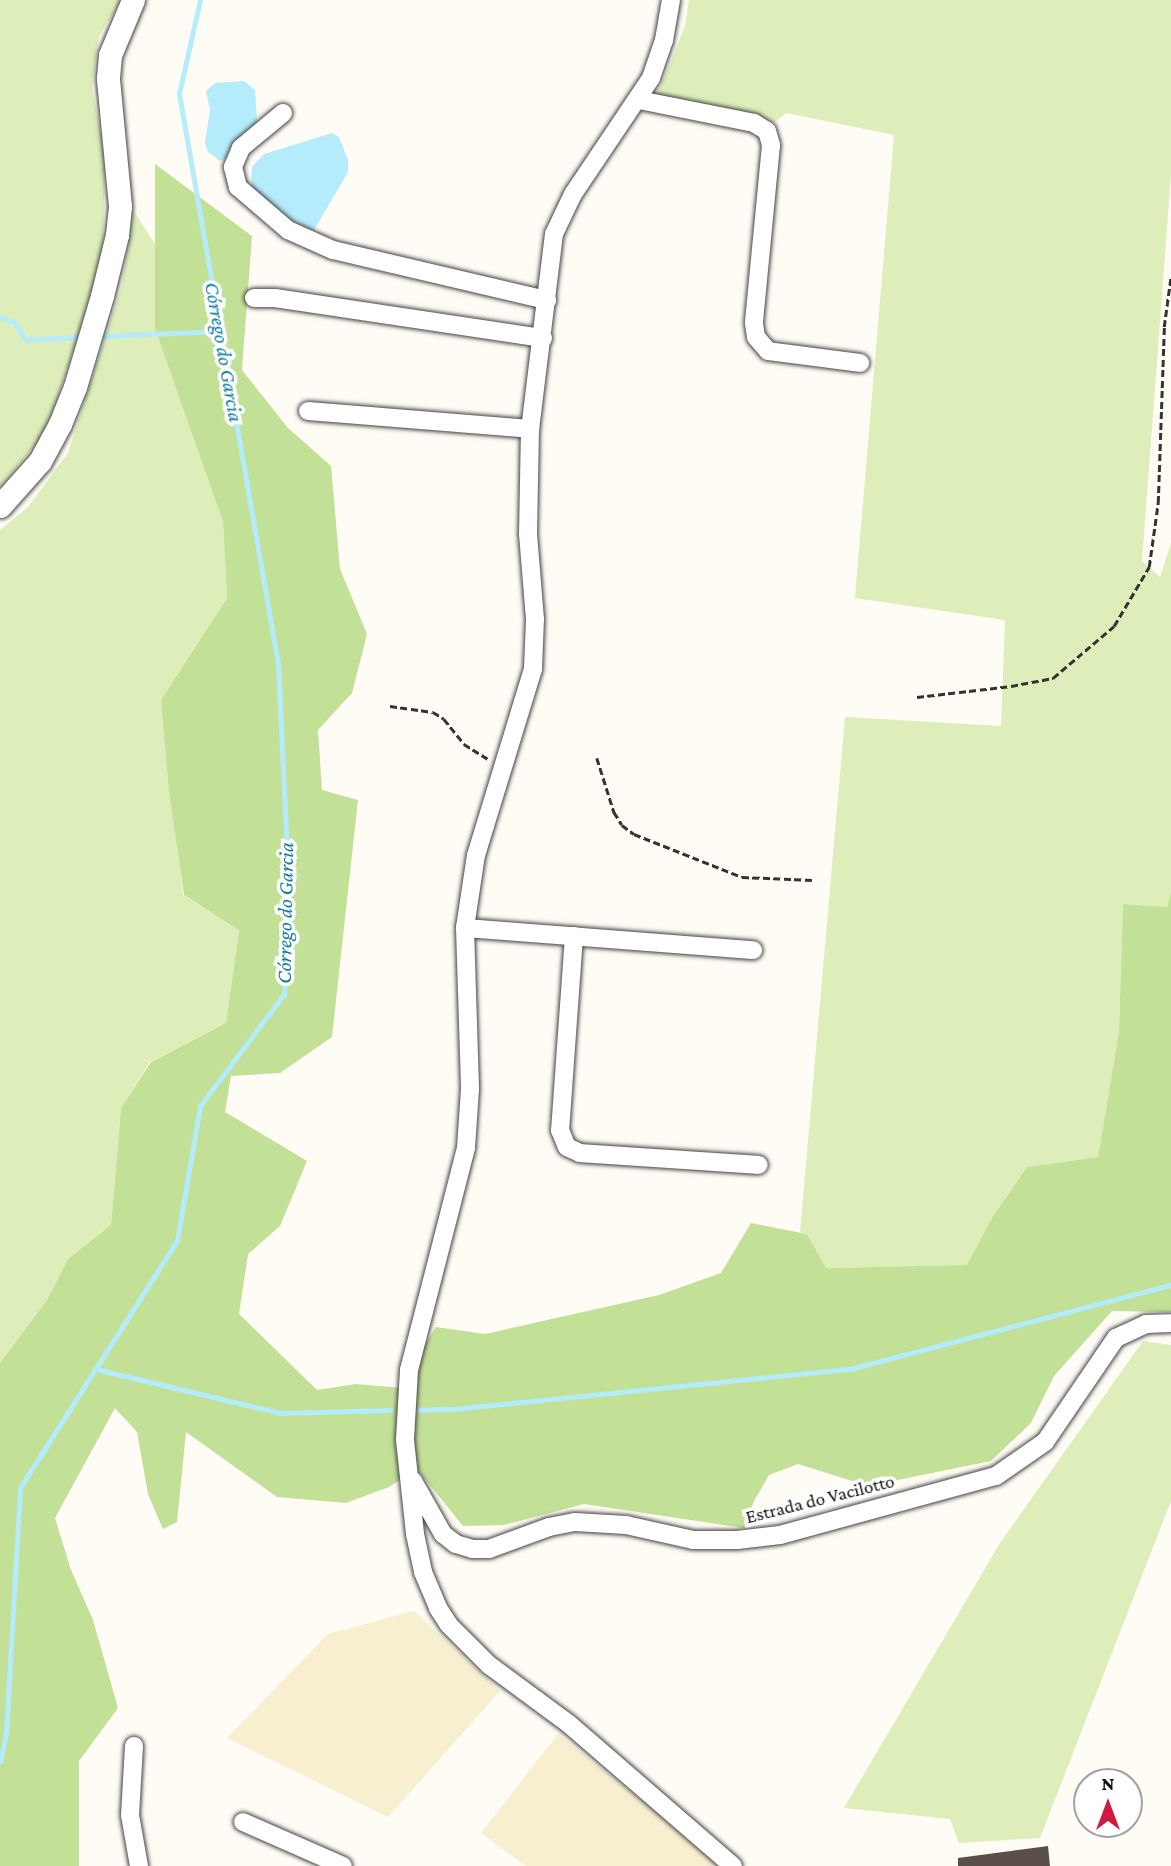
<!DOCTYPE html>
<meta charset="utf-8">
<style>
body{margin:0}
#map{position:relative;width:1171px;height:1866px;overflow:hidden;background:#fffbf5;font-family:"Crimson Pro",serif}
div>[style]{position:absolute}
.farmland>*{inset:0;background:#f8efd1}
.green>*{inset:0;background:#ddeeba}
.forest>*{inset:0;background:#c3e097}
.water>*{inset:0;background:#b4ecfb}
.stream>*{height:4.5px;margin:-2.25px;padding:0 2.25px;transform-origin:2.25px;border-radius:2.25px;background:#b4ecfb}
.building>*{inset:0;background:#5b4f4c}
.path>*{height:2.5px;margin-top:-1.25px;transform-origin:0;background:repeating-linear-gradient(90deg,#333 0 7px,transparent 0 10.5px)}
.roads{filter:drop-shadow(0 0 2px #444) drop-shadow(0 0 2px #444)}
.minor>*{height:18px;margin:-9px;padding:0 9px;transform-origin:9px;border-radius:9px;background:#fff}
.tertiary>*{height:23px;margin:-11.5px;padding:0 11.5px;transform-origin:11.5px;border-radius:11.5px;background:#fff}
span{translate:-50% -50%;white-space:nowrap;text-align:center;line-height:1.15;-webkit-text-stroke:7px #fff;paint-order:stroke}
.street-label{font-size:19px;color:#111}
.water-label{font-size:21px;color:#0d7ba7;font-style:italic}
.north{position:absolute;left:1073px;top:1768px;width:70px;height:70px;box-sizing:border-box;background:#fff;border:2px solid #a0a0a0;border-radius:50%;rotate:0deg;font-size:19px;font-weight:700;line-height:28px;text-align:center;color:#111}
.north::after{content:'';display:block;margin:auto;width:24px;height:32px;background:#ce1b3f;clip-path:polygon(50% 0,100% 100%,50% 72%,0 100%)}
</style>
<div id="map">
<div class="farmland">
<i style="clip-path:polygon(414px 1611px,500px 1691px,388px 1817px,227px 1738px,328px 1634px)"></i>
<i style="clip-path:polygon(558px 1734px,721px 1863px,718px 1866px,526px 1866px,481px 1833px)"></i>
</div>
<div class="green">
<i style="clip-path:polygon(0 0,121px 0,99px 36px,92px 88px,105px 155px,103px 252px,90px 303px,45px 433px,0 487px)"></i>
<i style="clip-path:polygon(689px 0,1171px 0,1171px 175px,1142px 561px,1160px 577px,1171px 543px,1171px 891px,1167px 907px,1123px 904px,1119px 1031px,1098px 1157px,1027px 1167px,993px 1216px,968px 1265px,826px 1268px,807px 1234px,800px 1232px,845px 717px,1001px 726px,1005px 620px,855px 598px,894px 135px,786px 113px,775px 122px,657px 96px,685px 26px)"></i>
<i style="clip-path:polygon(133px 210px,155px 244px,155px 329px,223px 522px,227px 598px,161px 700px,183px 895px,239px 929px,226px 1023px,150px 1062px,121px 1108px,111px 1225px,68px 1259px,47px 1300px,0 1363px,0 530px,28px 507px,68px 453px,122px 285px)"></i>
<i style="clip-path:polygon(1143px 1341px,1171px 1345px,1171px 1501px,1040px 1838px,959px 1843px,950px 1819px,844px 1808px,1000px 1543px)"></i>
</div>
<div class="forest">
<i style="clip-path:polygon(155px 164px,252px 236px,242px 370px,288px 428px,331px 466px,340px 569px,367px 634px,352px 693px,318px 730px,322px 790px,358px 800px,332px 1037px,280px 1073px,231px 1076px,225px 1112px,307px 1161px,280px 1226px,248px 1254px,239px 1314px,317px 1390px,356px 1384px,413px 1389px,419px 1354px,436px 1327px,485px 1334px,659px 1295px,721px 1273px,751px 1223px,807px 1234px,826px 1268px,967px 1265px,993px 1216px,1027px 1167px,1098px 1157px,1119px 1031px,1123px 904px,1167px 907px,1171px 891px,1171px 1312px,1112px 1311px,1054px 1376px,1031px 1423px,991px 1461px,868px 1486px,798px 1464px,769px 1475px,754px 1501px,744px 1528px,584px 1504px,504px 1525px,463px 1526px,417px 1469px,389px 1487px,346px 1503px,277px 1497px,186px 1432px,177px 1522px,163px 1529px,148px 1494px,137px 1432px,115px 1408px,55px 1518px,71px 1570px,93px 1620px,118px 1708px,79px 1761px,79px 1866px,0 1866px,0 1363px,47px 1300px,68px 1259px,111px 1225px,121px 1108px,151px 1062px,226px 1023px,239px 930px,184px 895px,169px 791px,161px 700px,227px 598px,223px 522px,155px 329px)"></i>
</div>
<div class="water">
<i style="clip-path:polygon(244px 81px,255px 90px,257px 122px,229px 157px,220px 161px,208px 152px,205px 143px,210px 110px,206px 91px,215px 83px)"></i>
<i style="clip-path:polygon(332px 133px,339px 137px,348px 160px,348px 172px,314px 230px,304px 233px,251px 188px,252px 167px,264px 154px)"></i>
</div>
<div class="stream">
<i style="left:0;top:317px;width:15px;rotate:20deg"></i>
<i style="left:14px;top:322px;width:22px;rotate:56deg"></i>
<i style="left:26px;top:340px;width:50px;rotate:-3.4deg"></i>
<i style="left:104px;top:336px;width:116px;rotate:-2.5deg"></i>
<i style="left:96px;top:1369px;width:189px;rotate:13.4deg"></i>
<i style="left:280px;top:1413px;width:111px;rotate:-1.5deg"></i>
<i style="left:418px;top:1410px;width:35px;rotate:-2deg"></i>
<i style="left:453px;top:1409px;width:399px;rotate:-5.8deg"></i>
<i style="left:850px;top:1369px;width:332px;rotate:-14.7deg"></i>
<i style="left:0;top:1762px;width:30px;rotate:-78deg"></i>
<i style="left:6px;top:1733px;width:245px;rotate:-86.7deg"></i>
<i style="left:20px;top:1488px;width:293px;rotate:-57.6deg"></i>
<i style="left:177px;top:1241px;width:137px;rotate:-80.3deg"></i>
<i style="left:200px;top:1106px;width:140px;rotate:-53.1deg"></i>
<i style="left:284px;top:994px;width:97px;rotate:-87deg"></i>
<i style="left:289px;top:897px;width:233px;rotate:-92.7deg"></i>
<i style="left:278px;top:664px;width:579px;rotate:-99.85deg"></i>
<i style="left:179px;top:94px;width:96px;rotate:-77.4deg"></i>
</div>
<div class="building">
<i style="clip-path:polygon(1048px 1846px,1050px 1866px,958px 1866px,958px 1858px)"></i>
</div>
<div class="path">
<i style="left:917px;top:697px;width:95px;rotate:-6.7deg"></i>
<i style="left:1011px;top:686px;width:43px;rotate:-10.8deg"></i>
<i style="left:1053px;top:678px;width:80px;rotate:-40.4deg"></i>
<i style="left:1114px;top:626px;width:69px;rotate:-59.3deg"></i>
<i style="left:1149px;top:567px;width:65px;rotate:-82deg"></i>
<i style="left:1158px;top:503px;width:176px;rotate:-88deg"></i>
<i style="left:1164px;top:327px;width:52px;rotate:-82.3deg"></i>
<i style="left:390px;top:706px;width:43px;rotate:7.9deg"></i>
<i style="left:433px;top:712px;width:13px;rotate:32deg"></i>
<i style="left:444px;top:719px;width:32px;rotate:51deg"></i>
<i style="left:464px;top:744px;width:31px;rotate:32deg"></i>
<i style="left:597px;top:758px;width:57px;rotate:72.5deg"></i>
<i style="left:614px;top:812px;width:15px;rotate:58deg"></i>
<i style="left:622px;top:825px;width:15px;rotate:37deg"></i>
<i style="left:634px;top:834px;width:116px;rotate:21.7deg"></i>
<i style="left:742px;top:877px;width:70px;rotate:2.5deg"></i>
</div>
<div class="roads">
<div class="minor">
<i style="left:671px;top:0;width:41px;rotate:99.9deg"></i>
<i style="left:664px;top:40px;width:40px;rotate:108.9deg"></i>
<i style="left:651px;top:78px;width:140px;rotate:123.9deg"></i>
<i style="left:573px;top:194px;width:44px;rotate:115.4deg"></i>
<i style="left:554px;top:234px;width:196px;rotate:97deg"></i>
<i style="left:530px;top:429px;width:105px;rotate:91.1deg"></i>
<i style="left:528px;top:534px;width:85px;rotate:85.3deg"></i>
<i style="left:535px;top:619px;width:50px;rotate:92.3deg"></i>
<i style="left:533px;top:669px;width:195px;rotate:107deg"></i>
<i style="left:476px;top:855px;width:74px;rotate:98.6deg"></i>
<i style="left:465px;top:928px;width:161px;rotate:88.2deg"></i>
<i style="left:470px;top:1089px;width:59px;rotate:93.9deg"></i>
<i style="left:466px;top:1148px;width:229px;rotate:104.4deg"></i>
<i style="left:409px;top:1370px;width:70px;rotate:93.3deg"></i>
<i style="left:405px;top:1440px;width:95px;rotate:83.9deg"></i>
<i style="left:415px;top:1534px;width:39px;rotate:78deg"></i>
<i style="left:423px;top:1572px;width:39px;rotate:67deg"></i>
<i style="left:438px;top:1608px;width:20px;rotate:57deg"></i>
<i style="left:449px;top:1625px;width:57px;rotate:45deg"></i>
<i style="left:489px;top:1665px;width:99px;rotate:36.4deg"></i>
<i style="left:569px;top:1724px;width:217px;rotate:40.9deg"></i>
<i style="left:639px;top:100px;width:117px;rotate:11.3deg"></i>
<i style="left:754px;top:123px;width:15px;rotate:32deg"></i>
<i style="left:767px;top:131px;width:15px;rotate:74deg"></i>
<i style="left:771px;top:145px;width:179px;rotate:95.5deg"></i>
<i style="left:754px;top:323px;width:14px;rotate:82deg"></i>
<i style="left:756px;top:337px;width:18px;rotate:49deg"></i>
<i style="left:768px;top:351px;width:93px;rotate:7.4deg"></i>
<i style="left:283px;top:113px;width:55px;rotate:140.2deg"></i>
<i style="left:241px;top:148px;width:21px;rotate:113deg"></i>
<i style="left:233px;top:167px;width:21px;rotate:76deg"></i>
<i style="left:238px;top:187px;width:66px;rotate:40.7deg"></i>
<i style="left:288px;top:230px;width:49px;rotate:24deg"></i>
<i style="left:333px;top:250px;width:220px;rotate:13.2deg"></i>
<i style="left:254px;top:298px;width:21px"></i>
<i style="left:275px;top:298px;width:271px;rotate:8.5deg"></i>
<i style="left:308px;top:411px;width:223px;rotate:4.6deg"></i>
<i style="left:465px;top:928px;width:289px;rotate:4.4deg"></i>
<i style="left:574px;top:936px;width:195px;rotate:94.1deg"></i>
<i style="left:560px;top:1130px;width:18px;rotate:68deg"></i>
<i style="left:567px;top:1147px;width:14px;rotate:25deg"></i>
<i style="left:580px;top:1153px;width:179px;rotate:3.8deg"></i>
<i style="left:413px;top:1481px;width:61px;rotate:60.5deg"></i>
<i style="left:443px;top:1534px;width:16px;rotate:38deg"></i>
<i style="left:456px;top:1544px;width:17px;rotate:17deg"></i>
<i style="left:472px;top:1549px;width:17px"></i>
<i style="left:489px;top:1549px;width:64px;rotate:-20.1deg"></i>
<i style="left:549px;top:1527px;width:26px;rotate:-11deg"></i>
<i style="left:575px;top:1522px;width:51px;rotate:3.4deg"></i>
<i style="left:626px;top:1525px;width:69px;rotate:12.6deg"></i>
<i style="left:693px;top:1540px;width:44px"></i>
<i style="left:737px;top:1540px;width:43px;rotate:-6.6deg"></i>
<i style="left:780px;top:1535px;width:224px;rotate:-15.3deg"></i>
<i style="left:996px;top:1476px;width:60px;rotate:-34.8deg"></i>
<i style="left:1045px;top:1442px;width:126px;rotate:-55.7deg"></i>
<i style="left:1116px;top:1338px;width:33px;rotate:-25deg"></i>
<i style="left:1146px;top:1324px;width:25px;rotate:-2deg"></i>
<i style="left:134px;top:1746px;width:69px;rotate:93.3deg"></i>
<i style="left:130px;top:1815px;width:52px;rotate:80deg"></i>
<i style="left:243px;top:1822px;width:109px;rotate:23.7deg"></i>
</div>
<div class="tertiary">
<i style="left:0;top:506px;width:60px;rotate:-48.4deg"></i>
<i style="left:40px;top:461px;width:42px;rotate:-61.6deg"></i>
<i style="left:60px;top:424px;width:40px;rotate:-68deg"></i>
<i style="left:75px;top:387px;width:95px;rotate:-73.5deg"></i>
<i style="left:102px;top:296px;width:63px;rotate:-76.2deg"></i>
<i style="left:117px;top:235px;width:29px;rotate:-84deg"></i>
<i style="left:120px;top:206px;width:129px;rotate:-95.4deg"></i>
<i style="left:108px;top:78px;width:23px;rotate:-85deg"></i>
<i style="left:110px;top:55px;width:60px;rotate:-67.3deg"></i>
</div>
</div>
<div class="street-label">
<span style="left:820px;top:1499px;rotate:-14deg">Estrada do Vacilotto</span>
</div>
<div class="water-label">
<span style="left:224px;top:352px;rotate:80deg">Córrego do Garcia</span>
<span style="left:285px;top:913px;rotate:-89deg">Córrego do Garcia</span>
</div>
<div class="north">N</div>
</div>
